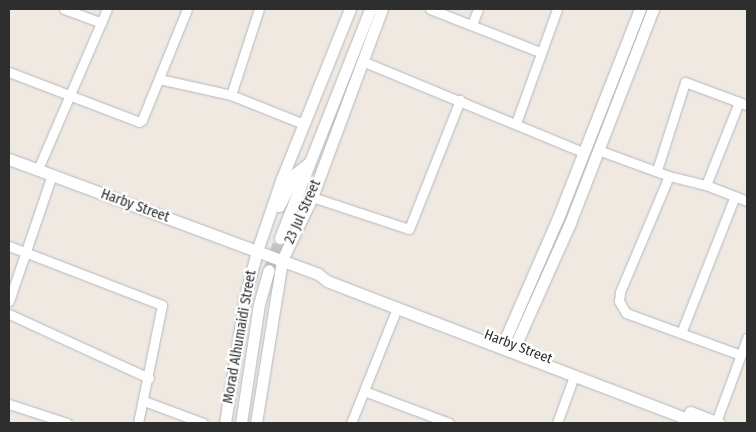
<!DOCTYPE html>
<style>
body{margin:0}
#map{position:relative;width:756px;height:432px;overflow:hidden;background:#efe9e1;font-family:"Fira Sans Condensed",sans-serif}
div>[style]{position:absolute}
.tertiary-tunnel>*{height:11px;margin-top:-5.5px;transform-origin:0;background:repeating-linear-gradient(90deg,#c8c4bd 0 11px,transparent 0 16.5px)}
.roads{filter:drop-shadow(0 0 1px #b4b7c1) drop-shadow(0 0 1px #b4b7c1)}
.minor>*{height:9px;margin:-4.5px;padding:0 4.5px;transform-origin:4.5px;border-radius:4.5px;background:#fff}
.tertiary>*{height:11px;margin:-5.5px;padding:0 5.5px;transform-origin:5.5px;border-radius:5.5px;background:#fff}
span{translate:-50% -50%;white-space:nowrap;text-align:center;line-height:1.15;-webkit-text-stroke:4.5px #fff;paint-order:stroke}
.street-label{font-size:14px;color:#2e2e2e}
.frame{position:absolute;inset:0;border:10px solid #2e2e2e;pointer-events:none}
</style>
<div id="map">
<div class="tertiary-tunnel">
<i style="left:269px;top:270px;width:34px;rotate:-71deg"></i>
</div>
<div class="roads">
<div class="minor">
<i style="left:64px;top:9px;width:40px;rotate:20.2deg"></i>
<i style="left:430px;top:9px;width:118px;rotate:21.4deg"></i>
<i style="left:472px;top:24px;width:16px;rotate:-68deg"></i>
<i style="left:362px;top:61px;width:239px;rotate:22.4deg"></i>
<i style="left:9px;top:72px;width:139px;rotate:21deg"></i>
<i style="left:139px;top:122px;width:4px;rotate:-34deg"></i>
<i style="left:142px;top:120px;width:120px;rotate:-67.9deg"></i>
<i style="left:159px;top:79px;width:74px;rotate:12.5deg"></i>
<i style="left:231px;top:95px;width:79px;rotate:21.7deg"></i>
<i style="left:231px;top:95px;width:90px;rotate:-72deg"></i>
<i style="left:516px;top:123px;width:121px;rotate:-70.2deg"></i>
<i style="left:598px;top:150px;width:76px;rotate:20.1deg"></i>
<i style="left:669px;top:176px;width:38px;rotate:14deg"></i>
<i style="left:706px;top:185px;width:44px;rotate:21.3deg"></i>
<i style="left:38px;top:169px;width:174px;rotate:-66.7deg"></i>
<i style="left:657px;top:170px;width:92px;rotate:-72.3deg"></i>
<i style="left:685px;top:82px;width:66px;rotate:20.4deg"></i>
<i style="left:669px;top:176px;width:126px;rotate:112.9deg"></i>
<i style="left:620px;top:292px;width:9px;rotate:96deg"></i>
<i style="left:619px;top:301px;width:14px;rotate:60deg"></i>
<i style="left:626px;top:313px;width:122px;rotate:20.1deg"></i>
<i style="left:706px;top:185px;width:89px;rotate:-68.3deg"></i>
<i style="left:312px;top:197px;width:102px;rotate:18.3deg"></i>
<i style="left:409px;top:229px;width:139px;rotate:-68.4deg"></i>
<i style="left:9px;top:246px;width:164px;rotate:21.1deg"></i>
<i style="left:162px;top:305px;width:120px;rotate:101.5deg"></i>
<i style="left:9px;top:301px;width:133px;rotate:-71.2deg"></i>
<i style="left:9px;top:314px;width:154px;rotate:24.6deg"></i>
<i style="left:681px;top:333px;width:147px;rotate:-68.5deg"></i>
<i style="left:364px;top:391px;width:91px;rotate:20.6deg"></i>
<i style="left:144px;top:401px;width:63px;rotate:20.4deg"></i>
<i style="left:9px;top:404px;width:61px;rotate:18.1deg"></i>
<i style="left:716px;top:422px;width:90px;rotate:-69.7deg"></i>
<i style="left:351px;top:423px;width:124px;rotate:-68.2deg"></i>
<i style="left:557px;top:423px;width:50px;rotate:-70.1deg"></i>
</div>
<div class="tertiary">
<i style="left:9px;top:159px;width:330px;rotate:20.4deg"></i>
<i style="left:318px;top:274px;width:11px;rotate:38deg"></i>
<i style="left:327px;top:281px;width:75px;rotate:21.1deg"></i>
<i style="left:397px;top:308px;width:322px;rotate:20.9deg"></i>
<i style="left:279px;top:206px;width:37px;rotate:-63deg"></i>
<i style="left:296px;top:173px;width:16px;rotate:-38deg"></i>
<i style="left:280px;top:238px;width:246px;rotate:-68.5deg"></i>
<i style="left:504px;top:342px;width:135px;rotate:-66.5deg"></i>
<i style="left:558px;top:218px;width:225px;rotate:-68.6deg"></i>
<i style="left:515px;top:346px;width:135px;rotate:-65.9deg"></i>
<i style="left:570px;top:223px;width:230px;rotate:-68.8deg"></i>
<i style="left:690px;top:412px;width:31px;rotate:21deg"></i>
<i style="left:225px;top:423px;width:128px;rotate:-81deg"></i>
<i style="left:245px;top:297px;width:48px;rotate:-75.4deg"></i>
<i style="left:257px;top:251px;width:77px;rotate:-71.1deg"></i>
<i style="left:282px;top:178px;width:182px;rotate:-68.1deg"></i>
<i style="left:241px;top:423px;width:120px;rotate:-81.4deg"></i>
<i style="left:259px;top:304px;width:35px;rotate:-74deg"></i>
<i style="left:256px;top:423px;width:165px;rotate:-80.9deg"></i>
<i style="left:282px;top:260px;width:70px;rotate:-64.5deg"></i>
<i style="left:312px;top:197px;width:201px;rotate:-69.6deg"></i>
</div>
</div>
<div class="street-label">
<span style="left:135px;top:206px;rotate:20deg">Harby Street</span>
<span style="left:303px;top:212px;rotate:-66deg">23 Jul Street</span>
<span style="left:240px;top:337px;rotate:-80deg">Morad Alhumaidi Street</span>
<span style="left:518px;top:347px;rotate:21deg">Harby Street</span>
</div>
<div class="frame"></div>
</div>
